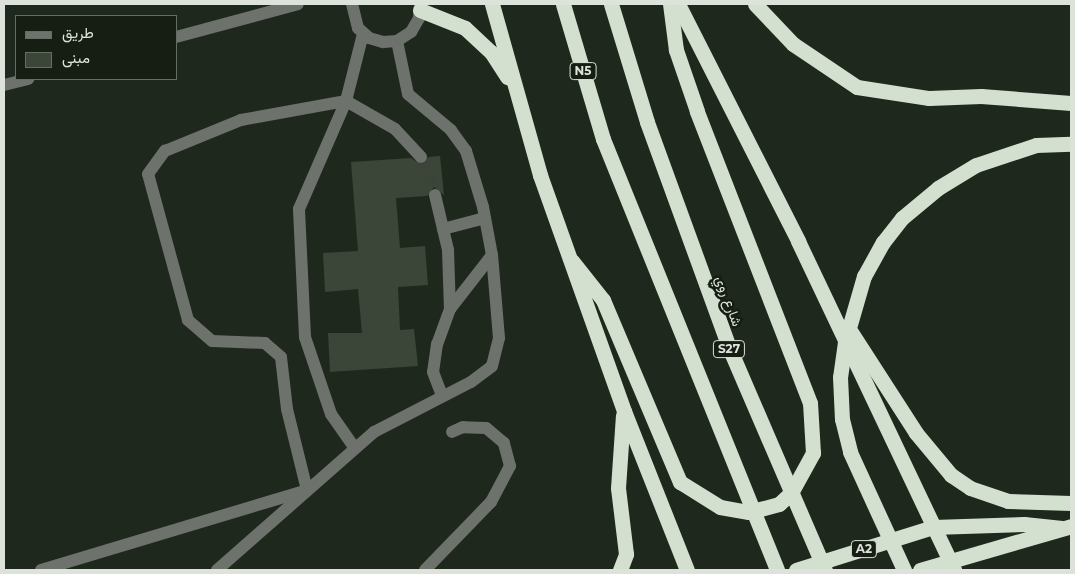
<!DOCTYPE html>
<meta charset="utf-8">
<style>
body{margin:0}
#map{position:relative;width:1075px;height:574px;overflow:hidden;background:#1f281c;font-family:Montserrat,Vazirmatn,sans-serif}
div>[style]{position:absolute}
.building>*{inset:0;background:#3b4538}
.minor-tunnel>*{height:12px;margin-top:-6px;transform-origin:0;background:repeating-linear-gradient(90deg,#3c4439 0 12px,transparent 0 18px)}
.minor>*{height:12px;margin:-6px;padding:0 6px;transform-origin:6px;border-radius:6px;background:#6d726c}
.highway>*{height:15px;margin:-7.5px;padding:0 7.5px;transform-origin:7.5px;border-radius:7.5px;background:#d3dfcf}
.highway-bridge>*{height:15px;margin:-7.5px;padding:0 7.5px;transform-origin:7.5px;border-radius:7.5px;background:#d3dfcf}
span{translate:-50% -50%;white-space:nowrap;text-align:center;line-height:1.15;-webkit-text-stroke:5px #161e13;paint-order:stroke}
.shield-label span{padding:1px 4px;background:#161e13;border:1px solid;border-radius:4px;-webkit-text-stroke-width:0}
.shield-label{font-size:12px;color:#dde3db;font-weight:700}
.street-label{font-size:14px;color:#dde3db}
.frame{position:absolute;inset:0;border:5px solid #dde3db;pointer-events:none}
.legend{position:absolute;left:15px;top:15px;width:162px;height:65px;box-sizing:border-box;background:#161e13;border:1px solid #666d63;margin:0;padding:6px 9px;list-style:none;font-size:15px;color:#dde3db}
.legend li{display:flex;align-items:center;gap:10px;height:25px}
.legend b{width:25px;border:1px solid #666d63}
</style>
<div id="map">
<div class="building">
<i style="clip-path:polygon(440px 156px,444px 195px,434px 187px,427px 196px,396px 198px,400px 248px,425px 246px,428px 285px,398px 287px,400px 330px,414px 329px,418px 366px,330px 372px,328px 333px,362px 333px,358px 289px,325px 292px,323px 253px,358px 251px,351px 162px,411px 158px,422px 165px,429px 157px)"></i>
</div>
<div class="minor-tunnel">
<i style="left:421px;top:157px;width:40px;rotate:69.8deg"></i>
</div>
<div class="minor">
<i style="left:352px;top:4px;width:25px;rotate:76deg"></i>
<i style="left:358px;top:28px;width:15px;rotate:42deg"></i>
<i style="left:369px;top:38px;width:15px;rotate:16deg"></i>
<i style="left:383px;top:42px;width:14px;rotate:-4deg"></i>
<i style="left:397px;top:41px;width:17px;rotate:-33deg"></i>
<i style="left:411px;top:32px;width:16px;rotate:-60deg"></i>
<i style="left:419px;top:18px;width:14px;rotate:-86deg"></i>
<i style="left:176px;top:37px;width:126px;rotate:-15.1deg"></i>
<i style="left:4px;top:85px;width:25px;rotate:-14deg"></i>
<i style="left:435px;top:195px;width:57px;rotate:76.7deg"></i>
<i style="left:448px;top:250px;width:59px;rotate:88.1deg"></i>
<i style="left:450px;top:309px;width:37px;rotate:110deg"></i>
<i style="left:437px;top:344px;width:28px;rotate:98deg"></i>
<i style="left:433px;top:372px;width:26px;rotate:69deg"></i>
<i style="left:443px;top:229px;width:43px;rotate:-14.7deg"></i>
<i style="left:450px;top:309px;width:68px;rotate:-52.1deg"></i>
<i style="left:354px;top:447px;width:40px;rotate:-124.9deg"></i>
<i style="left:331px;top:414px;width:81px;rotate:-108.7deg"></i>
<i style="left:305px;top:337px;width:128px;rotate:-92.7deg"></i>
<i style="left:299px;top:209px;width:118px;rotate:-66.5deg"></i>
<i style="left:346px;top:101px;width:69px;rotate:-75.8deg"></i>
<i style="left:307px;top:490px;width:83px;rotate:-103.9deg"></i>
<i style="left:287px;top:409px;width:52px;rotate:-96.6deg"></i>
<i style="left:281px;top:357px;width:21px;rotate:-139deg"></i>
<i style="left:265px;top:343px;width:53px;rotate:-177.8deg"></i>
<i style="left:212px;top:341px;width:32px;rotate:-139deg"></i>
<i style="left:188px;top:320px;width:151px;rotate:-105.3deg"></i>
<i style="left:148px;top:174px;width:29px;rotate:-54deg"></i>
<i style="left:165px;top:151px;width:82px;rotate:-22.2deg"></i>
<i style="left:241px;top:120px;width:107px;rotate:-10.3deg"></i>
<i style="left:346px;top:101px;width:56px;rotate:29.7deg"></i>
<i style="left:395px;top:129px;width:38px;rotate:47deg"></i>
<i style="left:41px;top:570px;width:275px;rotate:-16.7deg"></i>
<i style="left:217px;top:570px;width:209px;rotate:-41.3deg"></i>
<i style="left:374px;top:432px;width:109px;rotate:-27.3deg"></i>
<i style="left:471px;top:382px;width:26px;rotate:-37deg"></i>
<i style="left:492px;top:366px;width:29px;rotate:-76deg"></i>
<i style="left:499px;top:338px;width:83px;rotate:-94.8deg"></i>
<i style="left:492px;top:255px;width:49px;rotate:-100.6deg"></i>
<i style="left:483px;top:207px;width:59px;rotate:-106.9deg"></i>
<i style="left:466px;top:151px;width:26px;rotate:-126deg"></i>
<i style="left:451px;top:130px;width:56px;rotate:-140.1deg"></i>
<i style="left:408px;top:94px;width:54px;rotate:-101.7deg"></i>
<i style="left:425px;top:570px;width:95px;rotate:-45.9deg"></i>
<i style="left:491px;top:502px;width:41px;rotate:-62.2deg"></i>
<i style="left:510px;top:466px;width:24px;rotate:-105deg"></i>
<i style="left:504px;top:443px;width:23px;rotate:-140deg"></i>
<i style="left:486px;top:428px;width:23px;rotate:-178deg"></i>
<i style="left:463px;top:427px;width:12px;rotate:156deg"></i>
</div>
<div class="highway">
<i style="left:492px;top:4px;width:178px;rotate:74.3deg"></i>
<i style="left:540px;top:175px;width:251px;rotate:70.4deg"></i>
<i style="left:624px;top:411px;width:171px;rotate:68.4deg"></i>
<i style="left:563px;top:4px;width:141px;rotate:73.5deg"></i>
<i style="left:611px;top:4px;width:123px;rotate:73deg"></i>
<i style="left:678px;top:4px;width:266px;rotate:63.1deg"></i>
<i style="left:798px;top:241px;width:364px;rotate:64.6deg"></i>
<i style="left:755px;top:4px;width:55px;rotate:46.5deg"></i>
<i style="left:793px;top:44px;width:77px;rotate:33.9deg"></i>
<i style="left:857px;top:87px;width:73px;rotate:8.7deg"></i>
<i style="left:929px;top:98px;width:52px;rotate:-2.2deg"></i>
<i style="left:981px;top:96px;width:90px;rotate:4.4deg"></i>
<i style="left:420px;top:10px;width:48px;rotate:21.8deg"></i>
<i style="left:465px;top:28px;width:35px;rotate:43deg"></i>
<i style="left:491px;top:52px;width:30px;rotate:57deg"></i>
<i style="left:902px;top:218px;width:47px;rotate:-39.8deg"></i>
<i style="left:938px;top:188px;width:44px;rotate:-31.2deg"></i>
<i style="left:976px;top:165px;width:63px;rotate:-18.4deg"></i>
<i style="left:1036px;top:145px;width:35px;rotate:-2deg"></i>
<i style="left:572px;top:261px;width:50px;rotate:51.5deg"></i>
<i style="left:603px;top:300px;width:198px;rotate:67.1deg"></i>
<i style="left:680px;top:482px;width:47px;rotate:32deg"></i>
<i style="left:720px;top:507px;width:29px;rotate:10deg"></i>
<i style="left:749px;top:512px;width:31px;rotate:-15deg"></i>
<i style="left:779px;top:504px;width:16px;rotate:-43deg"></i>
<i style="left:791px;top:493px;width:46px;rotate:-61.2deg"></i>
<i style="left:813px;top:453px;width:50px;rotate:-93.4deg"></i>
<i style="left:810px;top:403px;width:313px;rotate:-111.2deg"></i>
<i style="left:697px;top:111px;width:65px;rotate:-109deg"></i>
<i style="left:676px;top:50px;width:46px;rotate:-97.4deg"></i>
<i style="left:851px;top:332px;width:120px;rotate:57.2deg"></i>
<i style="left:916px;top:433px;width:55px;rotate:50.2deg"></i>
<i style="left:951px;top:475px;width:23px;rotate:34deg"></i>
<i style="left:970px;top:488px;width:40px;rotate:18.9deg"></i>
<i style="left:1008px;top:501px;width:63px;rotate:1.8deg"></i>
<i style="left:620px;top:570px;width:17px;rotate:-69deg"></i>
<i style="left:626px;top:554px;width:66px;rotate:-96.9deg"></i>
<i style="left:618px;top:488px;width:73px;rotate:-86.1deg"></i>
<i style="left:796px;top:570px;width:144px;rotate:-17.4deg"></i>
<i style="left:933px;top:527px;width:91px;rotate:-1.9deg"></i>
<i style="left:1024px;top:524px;width:38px;rotate:6deg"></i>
</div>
<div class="highway-bridge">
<i style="left:647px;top:122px;width:237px;rotate:70deg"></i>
<i style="left:728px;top:345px;width:245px;rotate:66.7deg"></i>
<i style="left:603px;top:139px;width:465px;rotate:68deg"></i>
<i style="left:902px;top:218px;width:31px;rotate:128deg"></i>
<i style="left:883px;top:242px;width:39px;rotate:119deg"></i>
<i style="left:864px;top:276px;width:69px;rotate:106.1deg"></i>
<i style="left:845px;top:342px;width:35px;rotate:98deg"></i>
<i style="left:840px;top:377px;width:42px;rotate:87.3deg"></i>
<i style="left:842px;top:419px;width:34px;rotate:76deg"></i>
<i style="left:850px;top:452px;width:130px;rotate:65.4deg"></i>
<i style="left:920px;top:570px;width:157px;rotate:-16.2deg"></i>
</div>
<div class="shield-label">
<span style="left:583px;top:71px">N5</span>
<span style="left:729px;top:349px">S27</span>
<span style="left:864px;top:549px">A2</span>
</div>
<div class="street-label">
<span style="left:729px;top:301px;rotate:70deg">شارع روي</span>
</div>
<div class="frame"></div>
<ul class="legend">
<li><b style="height:6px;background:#6d726c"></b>طريق</li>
<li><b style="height:14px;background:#3b4538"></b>مبنى</li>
</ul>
</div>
